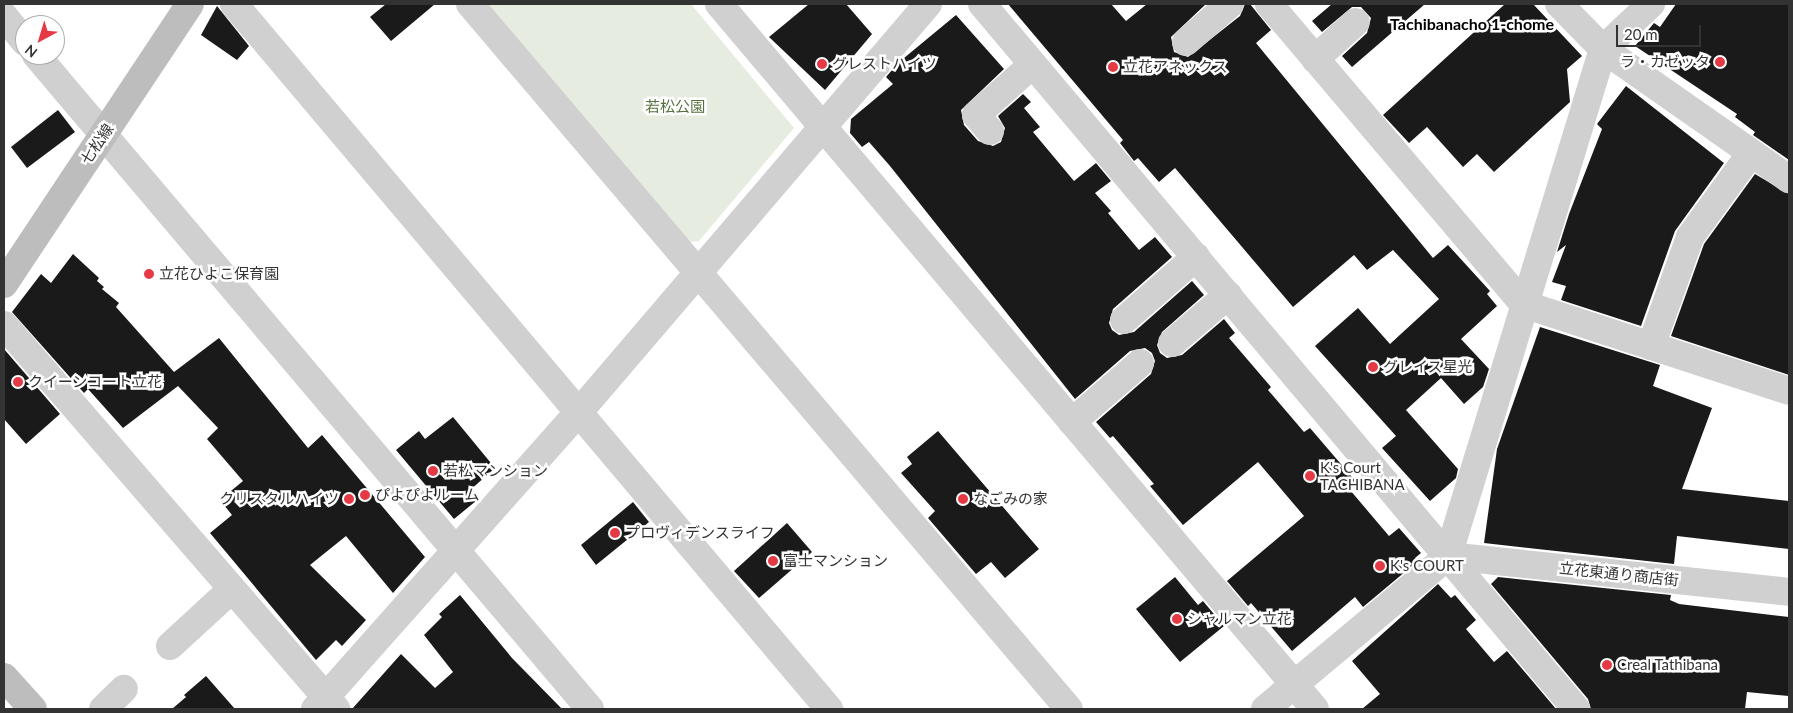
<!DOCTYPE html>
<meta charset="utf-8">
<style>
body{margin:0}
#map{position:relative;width:1793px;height:713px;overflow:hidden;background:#fff;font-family:Lato,"Noto Sans JP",sans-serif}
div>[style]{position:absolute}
.green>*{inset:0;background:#e6ecdf}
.building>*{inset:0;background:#1a1a1a}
.street>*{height:28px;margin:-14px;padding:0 14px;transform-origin:14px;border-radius:14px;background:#d0d0d0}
.secondary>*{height:28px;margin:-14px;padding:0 14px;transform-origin:14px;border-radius:14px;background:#bdbdbd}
.dots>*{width:14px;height:14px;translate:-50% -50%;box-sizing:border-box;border:2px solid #fff;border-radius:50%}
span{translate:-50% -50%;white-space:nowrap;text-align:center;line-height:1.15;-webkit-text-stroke:5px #fff;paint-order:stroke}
.poi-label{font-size:15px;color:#333}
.right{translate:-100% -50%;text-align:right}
.left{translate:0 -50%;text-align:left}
.park-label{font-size:15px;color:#56703f}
.street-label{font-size:15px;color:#333}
.neighbourhood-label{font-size:16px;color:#000;font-weight:700}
.frame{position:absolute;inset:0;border:5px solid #333;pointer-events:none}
.north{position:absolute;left:15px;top:15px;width:50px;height:50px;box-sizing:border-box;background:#fff;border:1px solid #adadad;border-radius:50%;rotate:219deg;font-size:14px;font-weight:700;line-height:20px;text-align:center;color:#333}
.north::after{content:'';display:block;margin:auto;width:18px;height:22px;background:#e63946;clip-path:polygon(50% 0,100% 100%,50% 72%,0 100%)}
.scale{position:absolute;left:1616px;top:25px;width:85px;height:22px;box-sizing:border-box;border:2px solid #333;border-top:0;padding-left:6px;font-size:15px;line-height:18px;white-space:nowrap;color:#333;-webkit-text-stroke:4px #fff;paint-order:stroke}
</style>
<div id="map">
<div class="green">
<i style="clip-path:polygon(488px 4px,691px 4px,794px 128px,699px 241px,687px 242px)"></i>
</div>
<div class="building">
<i style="clip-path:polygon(386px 4px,435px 4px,391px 41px,370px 17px)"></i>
<i style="clip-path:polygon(809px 4px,846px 4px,872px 34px,825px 90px,769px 37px)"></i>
<i style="clip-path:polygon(1008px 4px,1111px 4px,1126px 21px,1147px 4px,1206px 4px,1171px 37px,1174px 52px,1188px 57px,1240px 16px,1245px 4px,1250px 4px,1271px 30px,1256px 43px,1433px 258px,1448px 245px,1490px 291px,1487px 294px,1497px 306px,1461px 339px,1489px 369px,1483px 387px,1464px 404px,1441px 378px,1406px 410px,1458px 469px,1456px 478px,1430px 501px,1382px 448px,1396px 436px,1315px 346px,1358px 308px,1390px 344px,1439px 299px,1393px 250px,1367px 270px,1354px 255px,1293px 307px,1175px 168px,1159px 182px,1138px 158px,1134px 161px,1120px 143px,1123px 140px)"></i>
<i style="clip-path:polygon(1332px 4px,1425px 4px,1352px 67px,1342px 56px,1367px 33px,1371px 18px,1361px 7px,1352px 7px,1322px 32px,1312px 21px)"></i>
<i style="clip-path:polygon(1505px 4px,1533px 4px,1582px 56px,1567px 69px,1570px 102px,1494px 172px,1477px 154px,1463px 167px,1427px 127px,1409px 143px,1383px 115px)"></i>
<i style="clip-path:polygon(1676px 4px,1789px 4px,1789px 160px,1753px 135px,1755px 132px,1735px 117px,1737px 114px,1635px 46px,1654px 23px,1660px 27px)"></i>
<i style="clip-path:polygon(217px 6px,249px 46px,237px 60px,201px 35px)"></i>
<i style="clip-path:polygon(956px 15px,1004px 69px,961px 110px,964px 125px,978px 141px,993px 146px,1001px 142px,1005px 128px,998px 116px,1023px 94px,1031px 102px,1024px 108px,1040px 127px,1033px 132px,1074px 181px,1096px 163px,1111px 181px,1095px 193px,1111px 211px,1108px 213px,1139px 250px,1155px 237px,1172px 257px,1113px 309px,1109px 323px,1112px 330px,1119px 335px,1134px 332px,1192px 281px,1204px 295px,1162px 332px,1157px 345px,1160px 353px,1167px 358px,1182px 355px,1224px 319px,1235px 333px,1229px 338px,1271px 387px,1268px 390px,1304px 432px,1310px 428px,1358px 484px,1350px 490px,1389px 536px,1399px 528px,1421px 553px,1415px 558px,1418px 561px,1363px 607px,1355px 597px,1292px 651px,1251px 603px,1248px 606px,1227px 581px,1304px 516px,1258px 462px,1183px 525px,1150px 486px,1154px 484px,1113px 436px,1110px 438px,1096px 422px,1151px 374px,1155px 361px,1152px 353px,1145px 348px,1130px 351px,1075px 399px,890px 166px,869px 142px,862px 147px,850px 133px,851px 119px,893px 84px,886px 77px,898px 63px)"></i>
<i style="clip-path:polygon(1626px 86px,1724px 163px,1675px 231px,1641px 326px,1561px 300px,1566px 286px,1552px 282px,1566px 245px,1557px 252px,1569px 214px,1602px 129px,1597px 124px)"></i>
<i style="clip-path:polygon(58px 110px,75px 132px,27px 168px,11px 147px)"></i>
<i style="clip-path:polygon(1755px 174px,1789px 194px,1789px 375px,1671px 336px,1704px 244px)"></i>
<i style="clip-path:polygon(73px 254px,99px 278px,97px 281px,104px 287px,102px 289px,119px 303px,116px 307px,174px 372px,219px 338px,308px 448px,322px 435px,425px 557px,393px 593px,346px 536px,310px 565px,366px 620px,342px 646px,336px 640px,316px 660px,210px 533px,232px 515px,220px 500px,243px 481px,207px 439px,218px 428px,178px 386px,123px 428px,88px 389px,84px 393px,12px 312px,41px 274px,51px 283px)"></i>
<i style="clip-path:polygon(1540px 327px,1660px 365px,1653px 386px,1712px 408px,1682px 489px,1789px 501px,1789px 549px,1677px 536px,1674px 564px,1484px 543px,1497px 449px)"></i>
<i style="clip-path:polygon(4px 349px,60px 414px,26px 444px,4px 419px)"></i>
<i style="clip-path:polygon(453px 417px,495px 468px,468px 492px,476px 501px,454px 519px,396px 450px,419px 431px,425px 439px)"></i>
<i style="clip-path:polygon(938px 431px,1039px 549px,1005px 578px,991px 562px,976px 574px,928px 518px,935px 511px,901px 473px,912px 464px,907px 457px)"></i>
<i style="clip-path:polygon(633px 502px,649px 522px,596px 565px,581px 545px)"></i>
<i style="clip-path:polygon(787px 523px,812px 552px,759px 598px,734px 571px)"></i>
<i style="clip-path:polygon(1175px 577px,1198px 605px,1203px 601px,1224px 626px,1180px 662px,1136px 609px)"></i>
<i style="clip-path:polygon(1498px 577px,1671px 595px,1670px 600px,1679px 604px,1789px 617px,1789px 696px,1747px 692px,1745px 709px,1591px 709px,1588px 699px,1491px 584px)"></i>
<i style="clip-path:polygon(1438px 584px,1451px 598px,1455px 595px,1476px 620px,1466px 629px,1494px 662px,1507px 651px,1556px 709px,1362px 709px,1380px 694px,1352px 661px)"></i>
<i style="clip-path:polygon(460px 595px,512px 658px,562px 709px,352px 709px,401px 654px,435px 688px,453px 672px,424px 635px,442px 617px,439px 614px)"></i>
<i style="clip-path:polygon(206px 676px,235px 709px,172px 709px,186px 697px,184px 695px)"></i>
</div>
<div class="street">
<i style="left:234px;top:4px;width:923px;rotate:49.84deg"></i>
<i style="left:470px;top:4px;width:925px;rotate:49.65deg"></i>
<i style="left:719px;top:4px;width:923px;rotate:49.79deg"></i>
<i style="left:982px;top:4px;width:922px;rotate:49.88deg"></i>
<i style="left:1269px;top:4px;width:393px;rotate:49.7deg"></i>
<i style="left:1523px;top:304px;width:280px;rotate:18.1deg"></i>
<i style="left:1559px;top:4px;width:63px;rotate:45.6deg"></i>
<i style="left:1603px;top:49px;width:227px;rotate:35deg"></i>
<i style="left:4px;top:16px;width:33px;rotate:51deg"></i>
<i style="left:1186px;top:42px;width:58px;rotate:-40.8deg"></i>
<i style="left:36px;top:55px;width:857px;rotate:49.73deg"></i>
<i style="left:1315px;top:59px;width:55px;rotate:-42.1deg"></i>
<i style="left:990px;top:131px;width:21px;rotate:-131deg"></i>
<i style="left:976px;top:115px;width:76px;rotate:-41.8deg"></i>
<i style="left:1124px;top:320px;width:96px;rotate:-41.2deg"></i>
<i style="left:4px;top:325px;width:508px;rotate:49.15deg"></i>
<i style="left:1172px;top:343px;width:74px;rotate:-40.6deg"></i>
<i style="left:1651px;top:346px;width:116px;rotate:-70.3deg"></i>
<i style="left:1690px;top:237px;width:104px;rotate:-54deg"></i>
<i style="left:1072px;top:422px;width:90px;rotate:-40.9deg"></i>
<i style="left:1448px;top:556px;width:343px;rotate:6deg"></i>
<i style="left:170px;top:646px;width:84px;rotate:-42.6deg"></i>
<i style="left:103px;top:709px;width:29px;rotate:-44deg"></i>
<i style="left:315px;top:709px;width:397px;rotate:-48.4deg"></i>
<i style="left:579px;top:412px;width:537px;rotate:-49.46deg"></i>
<i style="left:1265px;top:709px;width:239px;rotate:-39.9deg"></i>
<i style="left:1448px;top:556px;width:530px;rotate:-73deg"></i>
<i style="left:1603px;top:49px;width:66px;rotate:-43.2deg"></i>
</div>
<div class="secondary">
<i style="left:4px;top:284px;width:336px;rotate:-56.4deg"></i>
<i style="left:4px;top:677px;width:43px;rotate:47.8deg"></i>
</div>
<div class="dots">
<i style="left:1720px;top:62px;background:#e63946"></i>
<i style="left:822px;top:64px;background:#e63946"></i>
<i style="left:1113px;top:67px;background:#e63946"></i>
<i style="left:149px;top:274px;background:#e63946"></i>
<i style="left:1373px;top:367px;background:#e63946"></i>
<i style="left:18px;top:382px;background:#e63946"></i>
<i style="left:433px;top:471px;background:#e63946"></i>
<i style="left:1310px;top:476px;background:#e63946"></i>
<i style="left:365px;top:495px;background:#e63946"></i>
<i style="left:349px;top:499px;background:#e63946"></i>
<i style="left:963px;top:499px;background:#e63946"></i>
<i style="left:615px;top:533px;background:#e63946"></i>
<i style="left:773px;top:561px;background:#e63946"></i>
<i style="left:1380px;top:566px;background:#e63946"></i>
<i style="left:1177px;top:619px;background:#e63946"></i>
<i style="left:1607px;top:665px;background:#e63946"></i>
</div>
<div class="poi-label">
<span class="right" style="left:1710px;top:62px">ラ・カゼッタ</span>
<span class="left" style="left:832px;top:64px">グレストハイツ</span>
<span class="left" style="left:1123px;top:67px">立花アネックス</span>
<span class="left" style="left:159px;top:274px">立花ひよこ保育園</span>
<span class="left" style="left:1383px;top:367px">グレイス星光</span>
<span class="left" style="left:28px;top:382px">クイーンコート立花</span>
<span class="left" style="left:1320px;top:476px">K's Court<br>TACHIBANA</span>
<span class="left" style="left:443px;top:471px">若松マンション</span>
<span class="left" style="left:375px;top:495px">ぴよぴよルーム</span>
<span class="right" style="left:339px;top:499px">クリスタルハイツ</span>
<span class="left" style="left:973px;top:499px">なごみの家</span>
<span class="left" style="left:625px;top:533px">プロヴィデンスライフ</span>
<span class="left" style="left:783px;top:561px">富士マンション</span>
<span class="left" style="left:1390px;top:566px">K's COURT</span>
<span class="left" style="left:1187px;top:619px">シャルマン立花</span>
<span class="left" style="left:1617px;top:665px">Creal Tathibana</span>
</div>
<div class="park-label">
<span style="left:675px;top:107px">若松公園</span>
</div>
<div class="street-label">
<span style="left:97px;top:144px;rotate:-56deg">七松線</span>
<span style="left:1619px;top:574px;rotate:6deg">立花東通り商店街</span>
</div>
<div class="neighbourhood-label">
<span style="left:1472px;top:24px">Tachibanacho 1-chome</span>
</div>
<div class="frame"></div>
<div class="north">N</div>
<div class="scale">20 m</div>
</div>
